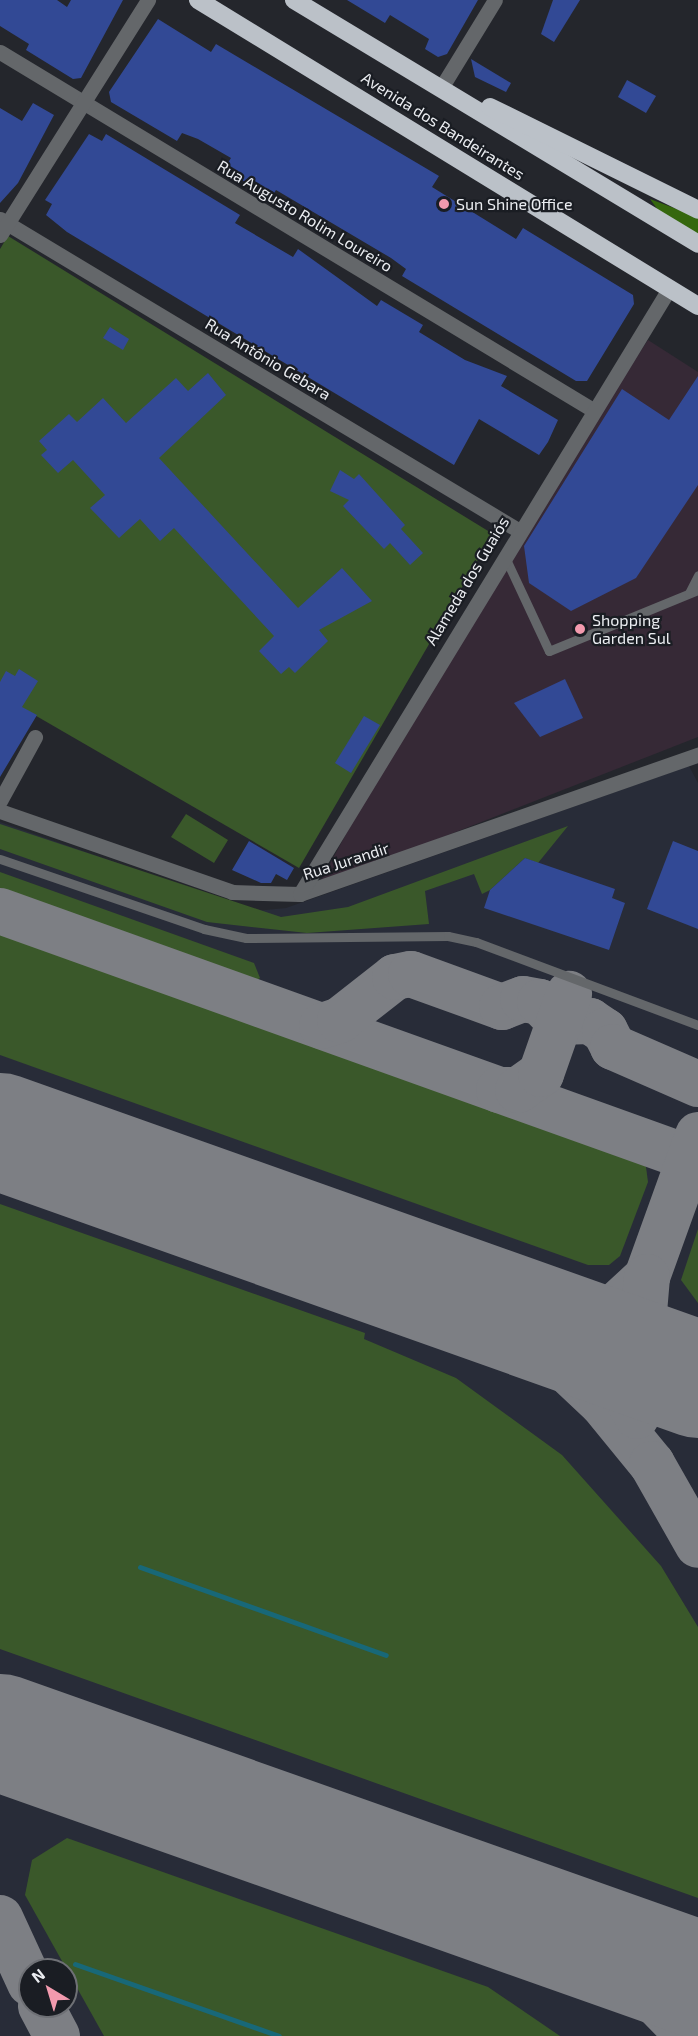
<!DOCTYPE html>
<meta charset="utf-8">
<style>
body{margin:0}
#map{position:relative;width:698px;height:2036px;overflow:hidden;background:#24262c;font-family:"Exo 2",sans-serif}
div>[style]{position:absolute}
.commercial>*{inset:0;background:#362936}
.built>*{inset:0;background:#282c38}
.green>*{inset:0;background:#3a582a}
.forest>*{inset:0;background:#35670e}
.stream>*{height:5px;margin:-2.5px;padding:0 2.5px;transform-origin:2.5px;border-radius:2.5px;background:#186878}
.taxiway>*{height:46px;margin:-23px;padding:0 23px;transform-origin:23px;border-radius:23px;background:#7d7f84}
.runway>*{height:117px;margin:-58.5px;padding:0 58.5px;transform-origin:58.5px;border-radius:58.5px;background:#7d7f84}
.building>*{inset:0;background:#324995}
.lane>*{height:9px;margin:-4.5px;padding:0 4.5px;transform-origin:4.5px;border-radius:4.5px;background:#64676a}
.street>*{height:15px;margin:-7.5px;padding:0 7.5px;transform-origin:7.5px;border-radius:7.5px;background:#64676a}
.highway>*{height:18px;margin:-9px;padding:0 9px;transform-origin:9px;border-radius:9px;background:#bbc1c8}
.dots>*{width:16px;height:16px;translate:-50% -50%;box-sizing:border-box;border:3px solid #1a1d23;border-radius:50%}
span{translate:-50% -50%;white-space:nowrap;text-align:center;line-height:1.15;-webkit-text-stroke:4.5px #1a1d23;paint-order:stroke}
.street-label{font-size:16px;color:#ebedf1}
.poi-label{font-size:16px;color:#ebedf1}
.left{translate:0 -50%;text-align:left}
.north{position:absolute;left:18px;top:1958px;width:60px;height:60px;box-sizing:border-box;background:#1a1d23;border:2px solid #6e7075;border-radius:50%;rotate:322deg;font-size:16px;font-weight:700;line-height:24px;text-align:center;color:#ebedf1}
.north::after{content:'';display:block;margin:auto;width:21px;height:27px;background:#f29aae;clip-path:polygon(50% 0,100% 100%,50% 72%,0 100%)}
</style>
<div id="map">
<div class="commercial">
<i style="clip-path:polygon(648px 340px,698px 372px,698px 737px,318px 886px,412px 712px,512px 546px)"></i>
</div>
<div class="built">
<i style="clip-path:polygon(evenodd,689px 766px,698px 783px,698px 2036px,0 2036px,0 822px,255px 911px,286px 908px,689px 766px,30px 1970px,66px 1970px,66px 2006px,30px 2006px,30px 1970px)"></i>
</div>
<div class="green">
<i style="clip-path:polygon(8px 236px,493px 534px,299px 868px,0 695px,0 249px)"></i>
<i style="clip-path:polygon(186px 814px,228px 840px,214px 863px,171px 837px)"></i>
<i style="clip-path:polygon(0 824px,281px 917px,348px 907px,568px 826px,538px 863px,525px 858px,490px 890px,482px 894px,474px 874px,425px 891px,429px 924px,307px 933px,207px 922px,0 849px)"></i>
<i style="clip-path:polygon(0 872px,254px 963px,260px 978px,251px 984px,235px 982px,0 897px)"></i>
<i style="clip-path:polygon(0 928px,633px 1154px,646px 1167px,648px 1182px,620px 1256px,609px 1265px,588px 1265px,0 1055px)"></i>
<i style="clip-path:polygon(0 1204px,365px 1333px,364px 1339px,456px 1378px,562px 1455px,661px 1566px,698px 1627px,698px 1898px,0 1649px)"></i>
<i style="clip-path:polygon(698px 1229px,698px 1303px,681px 1280px)"></i>
<i style="clip-path:polygon(67px 1838px,488px 1987px,560px 2036px,104px 2036px,25px 1895px,32px 1860px)"></i>
</div>
<div class="forest">
<i style="clip-path:polygon(650px 199px,698px 217px,698px 234px,658px 210px)"></i>
</div>
<div class="stream">
<i style="left:140px;top:1567px;width:261px;rotate:19.7deg"></i>
<i style="left:75px;top:1964px;width:216px;rotate:19.4deg"></i>
</div>
<div class="taxiway">
<i style="left:0;top:911px;width:741px;rotate:19.71deg"></i>
<i style="left:322px;top:1026px;width:19px;rotate:-18deg"></i>
<i style="left:340px;top:1020px;width:70px;rotate:-38deg"></i>
<i style="left:395px;top:977px;width:16px;rotate:-11deg"></i>
<i style="left:411px;top:974px;width:97px;rotate:19.9deg"></i>
<i style="left:502px;top:1007px;width:22px;rotate:-21deg"></i>
<i style="left:523px;top:999px;width:17px;rotate:10deg"></i>
<i style="left:540px;top:1002px;width:28px;rotate:46deg"></i>
<i style="left:559px;top:1022px;width:31px;rotate:-2deg"></i>
<i style="left:590px;top:1021px;width:18px;rotate:34deg"></i>
<i style="left:605px;top:1031px;width:18px;rotate:63deg"></i>
<i style="left:613px;top:1047px;width:93px;rotate:23.5deg"></i>
<i style="left:499px;top:1090px;width:19px"></i>
<i style="left:518px;top:1090px;width:28px;rotate:-35deg"></i>
<i style="left:541px;top:1074px;width:85px;rotate:-70.7deg"></i>
<i style="left:365px;top:1261px;width:137px;rotate:22.8deg"></i>
<i style="left:491px;top:1314px;width:75px;rotate:34.7deg"></i>
<i style="left:553px;top:1357px;width:67px;rotate:43.2deg"></i>
<i style="left:602px;top:1403px;width:79px;rotate:50.7deg"></i>
<i style="left:652px;top:1464px;width:93px;rotate:60.4deg"></i>
<i style="left:647px;top:1277px;width:151px;rotate:-70.2deg"></i>
<i style="left:536px;top:1321px;width:51px;rotate:1.1deg"></i>
<i style="left:587px;top:1322px;width:20px;rotate:-20deg"></i>
<i style="left:606px;top:1315px;width:56px;rotate:-42.8deg"></i>
<i style="left:647px;top:1277px;width:81px;rotate:94.9deg"></i>
<i style="left:597px;top:1343px;width:83px;rotate:61.3deg"></i>
<i style="left:0;top:1918px;width:72px;rotate:65.2deg"></i>
<i style="left:543px;top:1924px;width:112px;rotate:32.3deg"></i>
<i style="left:638px;top:1984px;width:73px;rotate:45.6deg"></i>
<i style="left:41px;top:2006px;width:34px;rotate:62deg"></i>
</div>
<div class="runway">
<i style="left:0;top:1131px;width:741px;rotate:19.56deg"></i>
<i style="left:0;top:1732px;width:740px;rotate:19.49deg"></i>
</div>
<div class="building">
<i style="clip-path:polygon(0 0,57px 0,67px 7px,71px 0,123px 0,81px 78px,73px 79px,26px 50px,29px 44px,0 26px)"></i>
<i style="clip-path:polygon(347px 0,478px 0,447px 54px,438px 57px,425px 49px,429px 39px,390px 15px,385px 23px)"></i>
<i style="clip-path:polygon(553px 0,580px 0,554px 42px,541px 34px)"></i>
<i style="clip-path:polygon(158px 19px,211px 52px,216px 44px,439px 176px,432px 187px,516px 239px,523px 228px,633px 295px,634px 304px,587px 381px,576px 381px,402px 276px,406px 269px,391px 258px,276px 190px,271px 198px,224px 169px,231px 158px,198px 139px,182px 133px,177px 141px,111px 102px,109px 92px)"></i>
<i style="clip-path:polygon(471px 59px,511px 83px,506px 92px,475px 77px)"></i>
<i style="clip-path:polygon(627px 80px,656px 96px,646px 113px,618px 97px)"></i>
<i style="clip-path:polygon(33px 103px,54px 115px,18px 183px,0 203px,0 108px,22px 121px)"></i>
<i style="clip-path:polygon(89px 134px,102px 141px,106px 134px,240px 215px,235px 223px,293px 257px,298px 249px,377px 306px,381px 300px,423px 325px,419px 332px,465px 360px,507px 376px,501px 386px,558px 420px,548px 442px,539px 455px,479px 419px,454px 465px,67px 232px,46px 215px,52px 204px,45px 200px)"></i>
<i style="clip-path:polygon(110px 327px,129px 339px,123px 350px,103px 338px)"></i>
<i style="clip-path:polygon(208px 373px,226px 395px,159px 458px,298px 608px,342px 568px,372px 601px,319px 630px,328px 641px,295px 673px,289px 667px,281px 674px,259px 651px,274px 636px,174px 528px,160px 541px,140px 519px,119px 538px,90px 508px,105px 495px,73px 460px,58px 473px,41px 455px,47px 450px,39px 441px,69px 414px,77px 422px,103px 398px,126px 423px,176px 378px,188px 391px)"></i>
<i style="clip-path:polygon(698px 376px,698px 485px,636px 578px,571px 611px,529px 583px,524px 546px,622px 389px,669px 420px)"></i>
<i style="clip-path:polygon(340px 470px,354px 479px,359px 474px,405px 525px,401px 529px,423px 553px,410px 565px,390px 543px,384px 549px,343px 506px,349px 500px,330px 491px)"></i>
<i style="clip-path:polygon(19px 669px,38px 681px,22px 707px,37px 715px,0 777px,0 682px,6px 671px,15px 676px)"></i>
<i style="clip-path:polygon(565px 679px,583px 718px,540px 737px,514px 703px)"></i>
<i style="clip-path:polygon(364px 716px,380px 725px,351px 773px,335px 763px)"></i>
<i style="clip-path:polygon(249px 841px,294px 868px,287px 880px,276px 874px,271px 883px,261px 883px,232px 870px)"></i>
<i style="clip-path:polygon(673px 841px,698px 851px,698px 929px,647px 909px)"></i>
<i style="clip-path:polygon(525px 858px,615px 889px,612px 898px,625px 903px,609px 950px,484px 908px,490px 890px)"></i>
</div>
<div class="lane">
<i style="left:504px;top:555px;width:106px;rotate:64.9deg"></i>
<i style="left:549px;top:651px;width:161px;rotate:-22.3deg"></i>
<i style="left:689px;top:593px;width:20px;rotate:-63deg"></i>
<i style="left:0;top:859px;width:216px;rotate:18.9deg"></i>
<i style="left:204px;top:929px;width:43px;rotate:12.1deg"></i>
<i style="left:246px;top:938px;width:202px;rotate:-0.6deg"></i>
<i style="left:448px;top:936px;width:29px;rotate:12deg"></i>
<i style="left:476px;top:942px;width:237px;rotate:20.5deg"></i>
</div>
<div class="street">
<i style="left:0;top:52px;width:693px;rotate:31.12deg"></i>
<i style="left:441px;top:88px;width:103px;rotate:-58.5deg"></i>
<i style="left:0;top:219px;width:604px;rotate:30.98deg"></i>
<i style="left:0;top:235px;width:278px;rotate:-57.8deg"></i>
<i style="left:0;top:801px;width:73px;rotate:-61.3deg"></i>
<i style="left:0;top:811px;width:246px;rotate:19.2deg"></i>
<i style="left:232px;top:892px;width:68px;rotate:1.7deg"></i>
<i style="left:300px;top:894px;width:422px;rotate:-19.3deg"></i>
<i style="left:300px;top:894px;width:709px;rotate:-58.62deg"></i>
</div>
<div class="highway">
<i style="left:198px;top:0;width:586px;rotate:31.47deg"></i>
<i style="left:294px;top:0;width:472px;rotate:31.1deg"></i>
<i style="left:490px;top:107px;width:232px;rotate:26.3deg"></i>
</div>
<div class="dots">
<i style="left:444px;top:204px;background:#f29aae"></i>
<i style="left:580px;top:629px;background:#f29aae"></i>
</div>
<div class="street-label">
<span style="left:443px;top:126px;rotate:32deg">Avenida dos Bandeirantes</span>
<span style="left:305px;top:216px;rotate:31deg">Rua Augusto Rolim Loureiro</span>
<span style="left:268px;top:359px;rotate:31deg">Rua Antônio Gebara</span>
<span style="left:467px;top:581px;rotate:-59deg">Alameda dos Guaiós</span>
<span style="left:346px;top:861px;rotate:-18deg">Rua Jurandir</span>
</div>
<div class="poi-label">
<span class="left" style="left:456px;top:204px">Sun Shine Office</span>
<span class="left" style="left:592px;top:629px">Shopping<br>Garden Sul</span>
</div>
<div class="north">N</div>
</div>
